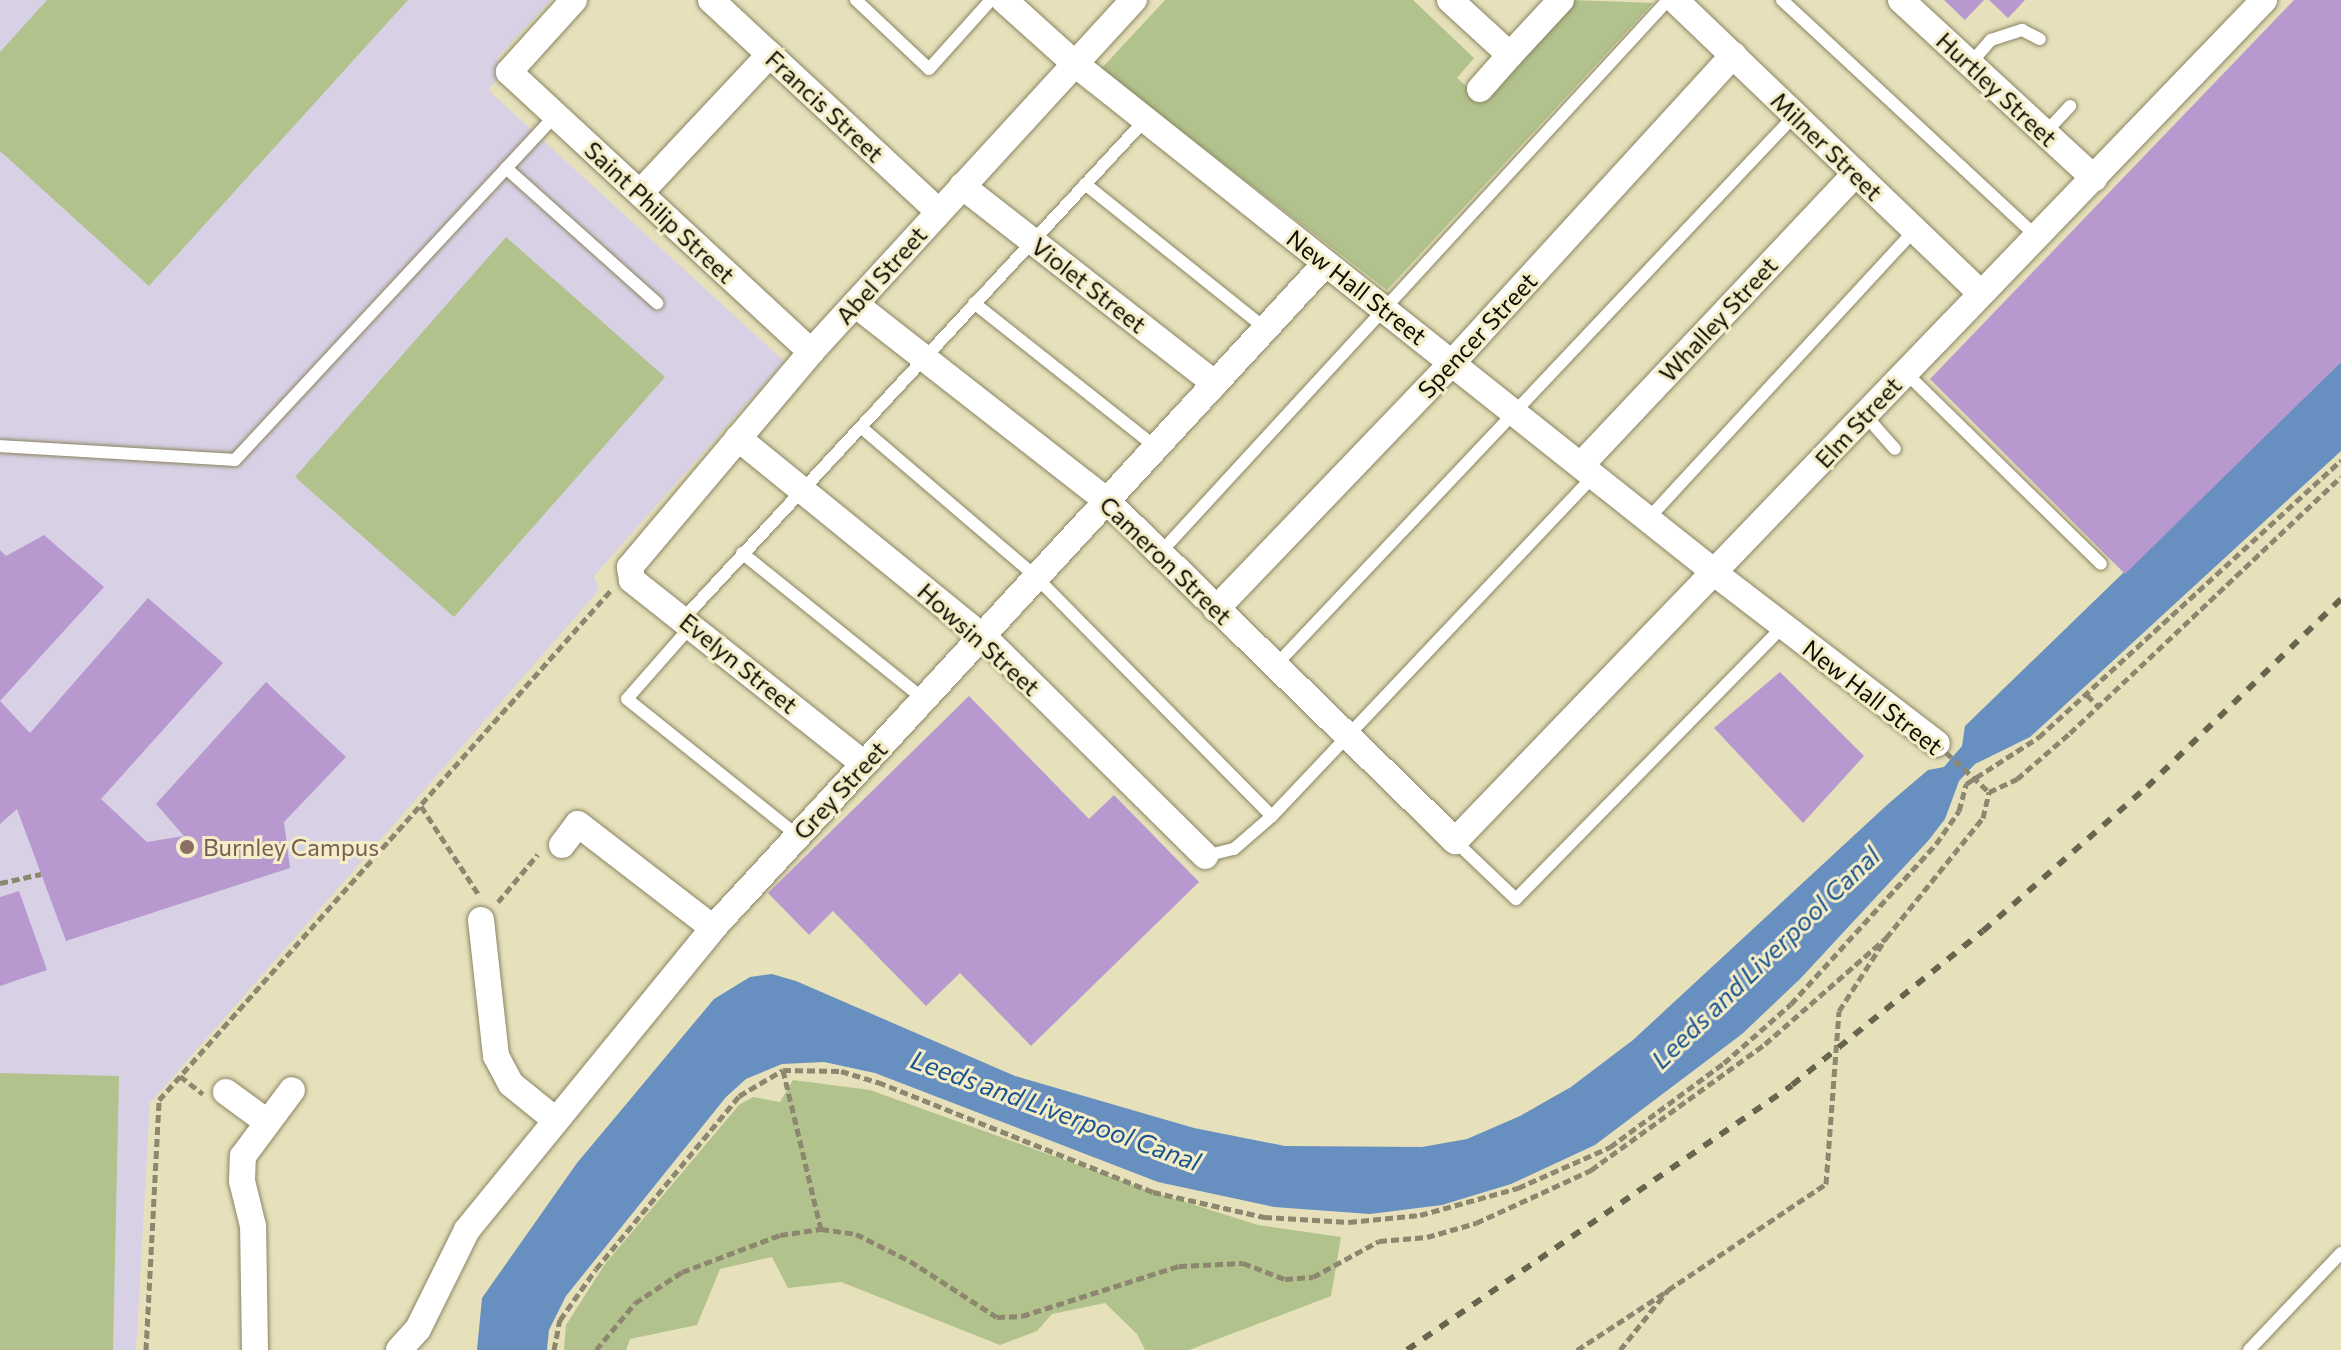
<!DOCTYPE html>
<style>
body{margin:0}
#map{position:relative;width:2341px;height:1350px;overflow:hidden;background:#e6e0bb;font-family:Commissioner,sans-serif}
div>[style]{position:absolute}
.education>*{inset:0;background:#d8d1e6}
.green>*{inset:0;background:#b1c28c}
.water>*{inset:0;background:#678fbf}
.building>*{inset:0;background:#b799d0}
.path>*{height:5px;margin-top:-2.5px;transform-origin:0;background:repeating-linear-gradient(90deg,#8c876e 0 8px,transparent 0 12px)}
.roads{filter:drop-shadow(0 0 2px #8a8462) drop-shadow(0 0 2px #8a8462)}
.service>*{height:12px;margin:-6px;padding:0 6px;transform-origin:6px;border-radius:6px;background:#fff}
.minor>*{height:26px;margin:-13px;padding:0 13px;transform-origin:13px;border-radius:13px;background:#fff}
.rail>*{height:6px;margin-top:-3px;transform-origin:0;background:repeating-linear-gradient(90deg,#68654f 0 10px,transparent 0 20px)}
.path-bridge>*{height:5px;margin-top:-2.5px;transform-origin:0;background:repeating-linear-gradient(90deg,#8c876e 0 8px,transparent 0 12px)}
.dots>*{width:22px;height:22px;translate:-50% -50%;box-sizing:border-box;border:4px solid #f3edc8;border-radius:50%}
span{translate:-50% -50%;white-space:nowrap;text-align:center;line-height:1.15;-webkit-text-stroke:6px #f3edc8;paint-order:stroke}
.street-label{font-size:24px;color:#0e0c02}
.education-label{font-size:24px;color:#785e54}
.left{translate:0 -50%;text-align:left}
.water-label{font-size:26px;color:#1a538f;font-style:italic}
</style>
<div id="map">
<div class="education">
<i style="clip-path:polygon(0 0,551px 0,497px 58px,498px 78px,488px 90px,784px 361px,594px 576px,599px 590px,150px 1103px,136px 1350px,0 1350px)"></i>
</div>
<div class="green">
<i style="clip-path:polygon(47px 0,408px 0,149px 286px,0 151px,0 52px)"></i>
<i style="clip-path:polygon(1165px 0,1413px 0,1474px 58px,1457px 78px,1481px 99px,1572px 0,1653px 3px,1387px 290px,1101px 69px)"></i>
<i style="clip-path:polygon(506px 237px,665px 377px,454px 617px,295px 477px)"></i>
<i style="clip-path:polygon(0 1073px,119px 1076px,113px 1350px,0 1350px)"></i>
<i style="clip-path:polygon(793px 1080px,870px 1090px,1153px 1192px,1258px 1225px,1341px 1237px,1331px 1296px,1189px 1350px,1145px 1350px,1137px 1334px,1105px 1303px,1052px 1314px,1037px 1331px,1000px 1345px,841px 1282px,788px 1288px,772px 1257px,720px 1269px,697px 1325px,630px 1339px,626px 1350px,564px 1350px,566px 1325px,605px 1264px,739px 1105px,753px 1097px,780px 1102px)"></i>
</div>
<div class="water">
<i style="clip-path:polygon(2341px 362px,2341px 451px,2030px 737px,1975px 764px,1959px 781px,1945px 819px,1928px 841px,1800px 979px,1742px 1034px,1595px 1145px,1511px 1184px,1442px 1205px,1370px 1214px,1274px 1207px,1158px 1182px,875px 1073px,824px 1062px,782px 1064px,746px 1079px,726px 1097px,566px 1296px,549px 1330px,547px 1350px,477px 1350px,482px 1298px,577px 1163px,714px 999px,750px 977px,772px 974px,796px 981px,1015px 1076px,1194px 1128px,1285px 1146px,1422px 1147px,1467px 1139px,1520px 1116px,1571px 1087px,1633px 1040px,1888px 804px,1928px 770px,1944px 767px,1962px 746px,1965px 726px)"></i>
</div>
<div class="building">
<i style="clip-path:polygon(1944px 0,1984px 0,1965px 20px)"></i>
<i style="clip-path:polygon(1989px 0,2025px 0,2008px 18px)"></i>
<i style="clip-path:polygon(2294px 0,2341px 0,2341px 362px,2125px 574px,1930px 379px)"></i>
<i style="clip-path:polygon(44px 535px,104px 587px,0 701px,30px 733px,148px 598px,223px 663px,101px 799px,147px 842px,184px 836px,156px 804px,266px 682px,346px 757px,284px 822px,290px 868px,66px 941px,17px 809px,0 824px,0 550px,6px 556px)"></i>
<i style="clip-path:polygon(1780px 672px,1864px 756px,1803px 823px,1714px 728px)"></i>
<i style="clip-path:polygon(969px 696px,1089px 819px,1114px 795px,1199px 882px,1031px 1046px,960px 973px,926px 1006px,833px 911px,809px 935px,768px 893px)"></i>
<i style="clip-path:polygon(19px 891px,47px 970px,0 986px,0 897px)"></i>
</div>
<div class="path">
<i style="left:2087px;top:695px;width:16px;rotate:45deg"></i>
<i style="left:421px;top:806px;width:106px;rotate:56.9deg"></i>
<i style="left:0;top:883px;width:42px;rotate:-12.4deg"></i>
<i style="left:498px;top:902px;width:62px;rotate:-50.2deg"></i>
<i style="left:783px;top:1070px;width:163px;rotate:76.6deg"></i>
<i style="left:180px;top:1076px;width:29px;rotate:38deg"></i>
<i style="left:146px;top:1350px;width:250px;rotate:-87deg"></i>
<i style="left:159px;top:1100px;width:683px;rotate:-48.44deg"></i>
<i style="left:554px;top:1350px;width:31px;rotate:-79deg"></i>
<i style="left:560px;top:1320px;width:62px;rotate:-54.8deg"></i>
<i style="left:596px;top:1269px;width:224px;rotate:-50.4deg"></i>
<i style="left:739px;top:1096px;width:51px;rotate:-30.6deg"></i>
<i style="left:783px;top:1070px;width:58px;rotate:1deg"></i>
<i style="left:841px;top:1071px;width:39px;rotate:17deg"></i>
<i style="left:878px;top:1082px;width:296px;rotate:21.8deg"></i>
<i style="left:1153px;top:1192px;width:114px;rotate:12.7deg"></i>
<i style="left:1264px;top:1217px;width:85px;rotate:3.4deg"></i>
<i style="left:1349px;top:1222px;width:71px;rotate:-5.6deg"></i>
<i style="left:1420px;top:1215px;width:102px;rotate:-15.4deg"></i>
<i style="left:1518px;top:1188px;width:101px;rotate:-24deg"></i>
<i style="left:1610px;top:1147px;width:142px;rotate:-36.4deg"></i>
<i style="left:1724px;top:1063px;width:89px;rotate:-41.4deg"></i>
<i style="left:1791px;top:1004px;width:216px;rotate:-47.8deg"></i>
<i style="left:1936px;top:844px;width:40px;rotate:-55.1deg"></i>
<i style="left:1959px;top:811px;width:28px;rotate:-75deg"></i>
<i style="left:1966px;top:784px;width:87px;rotate:-32.8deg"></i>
<i style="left:2039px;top:737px;width:410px;rotate:-42.5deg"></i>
<i style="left:596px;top:1350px;width:61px;rotate:-50.3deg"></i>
<i style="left:635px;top:1303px;width:56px;rotate:-33.4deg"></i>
<i style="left:682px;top:1272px;width:105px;rotate:-20.7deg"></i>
<i style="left:780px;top:1235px;width:41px;rotate:-8.3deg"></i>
<i style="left:821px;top:1229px;width:35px;rotate:8deg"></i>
<i style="left:856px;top:1234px;width:60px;rotate:26.6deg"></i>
<i style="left:910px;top:1261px;width:103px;rotate:32.8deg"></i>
<i style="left:997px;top:1317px;width:25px;rotate:-2deg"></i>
<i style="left:1022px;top:1316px;width:165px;rotate:-17.7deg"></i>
<i style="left:1179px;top:1266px;width:64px;rotate:-2.7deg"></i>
<i style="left:1243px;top:1263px;width:45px;rotate:20.9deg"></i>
<i style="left:1285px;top:1279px;width:28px;rotate:-4deg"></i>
<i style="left:1313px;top:1277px;width:75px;rotate:-28.6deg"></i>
<i style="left:1379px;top:1241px;width:48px;rotate:-4.8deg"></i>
<i style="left:1427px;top:1237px;width:51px;rotate:-15.9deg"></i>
<i style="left:1476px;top:1223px;width:127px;rotate:-24.7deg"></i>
<i style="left:1591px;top:1170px;width:215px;rotate:-35.9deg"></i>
<i style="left:1765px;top:1044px;width:161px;rotate:-41.2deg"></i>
<i style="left:1577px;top:1350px;width:104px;rotate:-33.2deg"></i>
<i style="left:1620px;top:1350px;width:77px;rotate:-51.3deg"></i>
<i style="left:1668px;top:1290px;width:190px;rotate:-33.9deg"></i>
<i style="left:1826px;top:1184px;width:173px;rotate:-85.7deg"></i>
<i style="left:1839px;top:1011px;width:87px;rotate:-57.2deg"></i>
<i style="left:1886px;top:938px;width:154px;rotate:-51.1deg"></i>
<i style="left:1983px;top:818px;width:27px;rotate:-77deg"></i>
<i style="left:1989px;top:792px;width:31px;rotate:-25deg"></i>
<i style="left:2017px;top:779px;width:70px;rotate:-41deg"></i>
<i style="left:2070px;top:733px;width:373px;rotate:-43.4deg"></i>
</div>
<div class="roads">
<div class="service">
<i style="left:856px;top:0;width:100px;rotate:43.4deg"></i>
<i style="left:929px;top:69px;width:93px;rotate:-48.1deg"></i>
<i style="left:1782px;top:0;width:347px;rotate:42.9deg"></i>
<i style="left:1970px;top:64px;width:32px;rotate:-49deg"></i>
<i style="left:1991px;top:40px;width:33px;rotate:-18deg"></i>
<i style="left:2022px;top:30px;width:20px;rotate:27deg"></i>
<i style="left:2045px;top:133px;width:37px;rotate:-47deg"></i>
<i style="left:506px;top:168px;width:203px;rotate:41.8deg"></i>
<i style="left:1085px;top:184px;width:231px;rotate:38.7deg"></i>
<i style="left:974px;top:303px;width:233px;rotate:38.4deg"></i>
<i style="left:1905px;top:372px;width:274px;rotate:44.4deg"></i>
<i style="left:1865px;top:415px;width:45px;rotate:48.6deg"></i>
<i style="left:862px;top:428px;width:228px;rotate:40.5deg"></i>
<i style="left:1035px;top:576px;width:337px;rotate:45.4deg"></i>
<i style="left:0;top:446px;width:235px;rotate:3.4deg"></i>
<i style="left:235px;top:460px;width:471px;rotate:-47.1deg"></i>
<i style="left:1648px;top:519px;width:393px;rotate:-47.3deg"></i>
<i style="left:742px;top:553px;width:235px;rotate:38.8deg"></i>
<i style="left:1160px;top:553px;width:751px;rotate:-47.43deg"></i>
<i style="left:684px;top:618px;width:679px;rotate:-47.21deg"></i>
<i style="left:692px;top:625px;width:98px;rotate:131.3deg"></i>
<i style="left:627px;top:699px;width:219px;rotate:38.7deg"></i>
<i style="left:1275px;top:666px;width:758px;rotate:-46.66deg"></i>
<i style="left:1455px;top:841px;width:84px;rotate:43.6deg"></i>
<i style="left:1516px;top:899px;width:380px;rotate:-45.6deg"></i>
<i style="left:1205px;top:856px;width:30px;rotate:-14deg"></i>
<i style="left:1234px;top:849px;width:50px;rotate:-41deg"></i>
<i style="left:1272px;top:816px;width:468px;rotate:-46.6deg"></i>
<i style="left:2249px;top:1350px;width:134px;rotate:-46.5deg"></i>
</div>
<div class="minor">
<i style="left:574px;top:0;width:97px;rotate:132.1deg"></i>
<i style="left:509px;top:72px;width:412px;rotate:42.8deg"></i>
<i style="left:711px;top:0;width:311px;rotate:42.9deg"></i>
<i style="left:1004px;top:0;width:94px;rotate:42deg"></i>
<i style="left:1074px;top:63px;width:816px;rotate:38.48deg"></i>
<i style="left:1450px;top:0;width:81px;rotate:42.5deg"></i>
<i style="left:1510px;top:55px;width:75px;rotate:-47.2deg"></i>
<i style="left:1675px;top:0;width:422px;rotate:43.8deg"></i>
<i style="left:1901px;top:0;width:263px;rotate:42.7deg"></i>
<i style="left:1480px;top:89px;width:45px;rotate:-48.6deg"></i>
<i style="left:962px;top:186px;width:321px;rotate:38deg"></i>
<i style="left:640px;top:193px;width:190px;rotate:-46.9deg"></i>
<i style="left:855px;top:304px;width:320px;rotate:38deg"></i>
<i style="left:1107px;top:501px;width:487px;rotate:44.3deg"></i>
<i style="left:1455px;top:841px;width:1167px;rotate:-46.11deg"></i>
<i style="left:738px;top:438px;width:321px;rotate:39.1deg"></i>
<i style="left:987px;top:640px;width:307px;rotate:44.7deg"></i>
<i style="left:1581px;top:465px;width:401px;rotate:-46.7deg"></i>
<i style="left:1717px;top:575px;width:277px;rotate:37.5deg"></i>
<i style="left:1216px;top:609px;width:342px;rotate:-46.2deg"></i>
<i style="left:1453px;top:362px;width:416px;rotate:-47.6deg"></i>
<i style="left:864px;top:764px;width:296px;rotate:-141.6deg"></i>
<i style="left:632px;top:580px;width:13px;rotate:-99deg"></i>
<i style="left:630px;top:567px;width:281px;rotate:-49.9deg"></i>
<i style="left:811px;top:352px;width:478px;rotate:-47.5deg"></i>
<i style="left:562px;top:845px;width:26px;rotate:-53deg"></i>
<i style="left:578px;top:824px;width:170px;rotate:37.6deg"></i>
<i style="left:481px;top:920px;width:137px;rotate:83.7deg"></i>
<i style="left:496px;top:1056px;width:32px;rotate:62deg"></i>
<i style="left:511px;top:1084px;width:55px;rotate:39.1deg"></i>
<i style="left:226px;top:1092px;width:51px;rotate:36.2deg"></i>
<i style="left:255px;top:1350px;width:124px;rotate:-90.9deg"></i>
<i style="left:253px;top:1226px;width:46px;rotate:-103.7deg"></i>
<i style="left:242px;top:1181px;width:25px;rotate:-88deg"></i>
<i style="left:243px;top:1156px;width:82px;rotate:-53.4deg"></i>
<i style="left:399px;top:1350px;width:28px;rotate:-48deg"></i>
<i style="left:418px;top:1329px;width:110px;rotate:-63.7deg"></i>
<i style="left:467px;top:1230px;width:390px;rotate:-50.8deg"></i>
<i style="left:713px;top:928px;width:903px;rotate:-47.33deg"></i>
</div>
</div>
<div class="rail">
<i style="left:1407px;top:1350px;width:467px;rotate:-34.5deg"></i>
<i style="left:1792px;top:1085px;width:245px;rotate:-38.9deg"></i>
<i style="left:1983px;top:931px;width:218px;rotate:-41.3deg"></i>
<i style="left:2147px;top:787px;width:270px;rotate:-44.1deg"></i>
</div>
<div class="path-bridge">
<i style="left:1937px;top:744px;width:71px;rotate:42.7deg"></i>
</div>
<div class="dots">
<i style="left:187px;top:847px;background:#8d6e63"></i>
</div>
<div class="street-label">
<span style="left:1997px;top:89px;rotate:43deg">Hurtley Street</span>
<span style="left:825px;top:106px;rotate:43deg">Francis Street</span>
<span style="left:1827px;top:146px;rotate:44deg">Milner Street</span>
<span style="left:660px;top:212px;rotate:43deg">Saint Philip Street</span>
<span style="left:881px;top:275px;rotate:-48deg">Abel Street</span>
<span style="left:1089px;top:285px;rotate:38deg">Violet Street</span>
<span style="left:1357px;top:287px;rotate:38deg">New Hall Street</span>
<span style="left:1718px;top:319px;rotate:-47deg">Whalley Street</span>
<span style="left:1477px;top:335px;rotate:-47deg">Spencer Street</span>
<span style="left:1858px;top:422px;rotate:-47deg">Elm Street</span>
<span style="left:1166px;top:560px;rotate:44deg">Cameron Street</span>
<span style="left:979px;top:639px;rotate:42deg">Howsin Street</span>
<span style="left:739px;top:663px;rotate:39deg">Evelyn Street</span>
<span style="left:1873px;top:697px;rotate:38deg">New Hall Street</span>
<span style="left:840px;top:790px;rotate:-47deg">Grey Street</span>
</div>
<div class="education-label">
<span class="left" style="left:203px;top:847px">Burnley Campus</span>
</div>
<div class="water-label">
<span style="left:1765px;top:957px;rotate:-44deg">Leeds and Liverpool Canal</span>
<span style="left:1056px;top:1110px;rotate:20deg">Leeds and Liverpool Canal</span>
</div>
</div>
